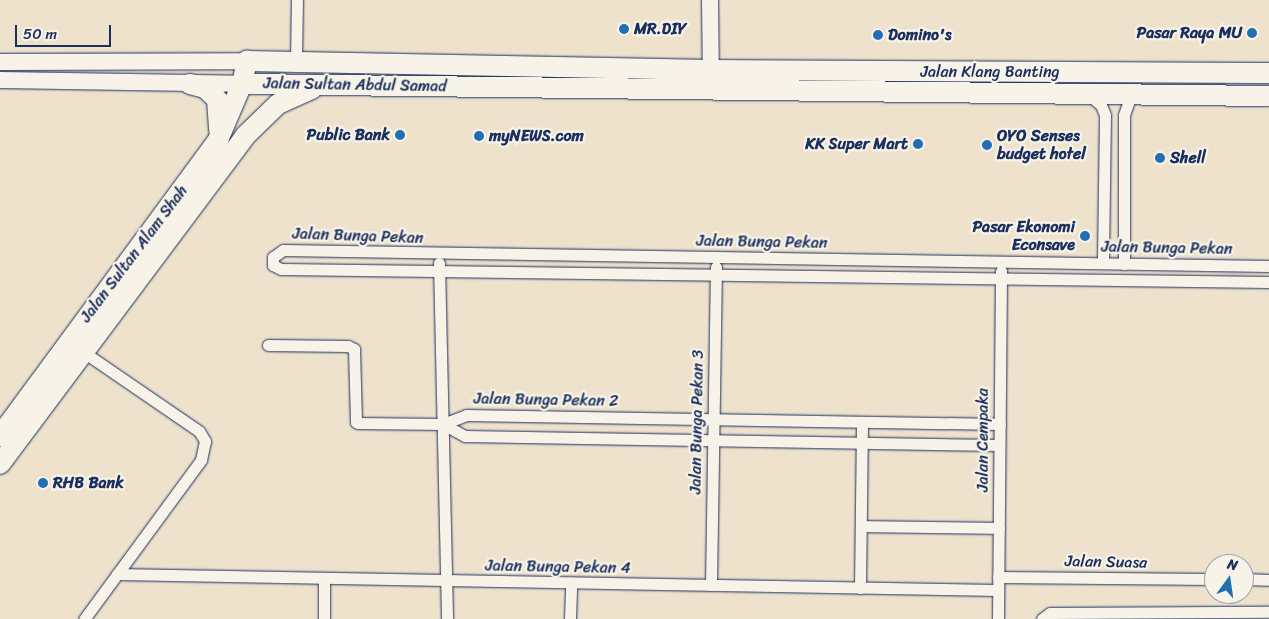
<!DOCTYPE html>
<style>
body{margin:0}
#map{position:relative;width:1269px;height:619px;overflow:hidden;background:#eee2cd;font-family:Sriracha,sans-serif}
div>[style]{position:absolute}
.roads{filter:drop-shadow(0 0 1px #1b2f5e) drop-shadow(0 0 1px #1b2f5e)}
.street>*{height:11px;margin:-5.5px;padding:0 5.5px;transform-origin:5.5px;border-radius:5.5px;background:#f7f3e8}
.secondary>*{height:16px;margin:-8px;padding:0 8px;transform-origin:8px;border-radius:8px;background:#f7f3e8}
.highway>*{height:20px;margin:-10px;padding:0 10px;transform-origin:10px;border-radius:10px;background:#f7f3e8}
.dots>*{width:14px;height:14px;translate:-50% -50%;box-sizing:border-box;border:2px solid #f7f3e8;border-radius:50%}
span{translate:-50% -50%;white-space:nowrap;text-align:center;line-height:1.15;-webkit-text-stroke:4.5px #f7f3e8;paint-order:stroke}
.poi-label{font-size:16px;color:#1b2f5e;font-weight:700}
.left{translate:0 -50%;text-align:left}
.right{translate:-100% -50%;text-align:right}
.street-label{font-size:16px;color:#1b2f5e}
.north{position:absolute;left:1204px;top:554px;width:50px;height:50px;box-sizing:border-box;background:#f7f3e8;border:1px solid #9fa5b1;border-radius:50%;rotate:14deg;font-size:14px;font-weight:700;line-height:20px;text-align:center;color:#1b2f5e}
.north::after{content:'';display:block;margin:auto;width:18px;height:22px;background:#1f6fb2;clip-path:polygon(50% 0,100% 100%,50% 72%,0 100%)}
.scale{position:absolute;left:15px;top:25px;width:96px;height:22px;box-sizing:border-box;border:2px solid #1b2f5e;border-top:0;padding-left:6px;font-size:15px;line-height:18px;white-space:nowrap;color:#1b2f5e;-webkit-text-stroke:4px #f7f3e8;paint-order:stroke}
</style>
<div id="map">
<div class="roads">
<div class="street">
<i style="left:296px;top:61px;width:61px;rotate:-89.1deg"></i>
<i style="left:1088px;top:94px;width:17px;rotate:40deg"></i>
<i style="left:1101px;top:105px;width:11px;rotate:68deg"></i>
<i style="left:1105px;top:115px;width:148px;rotate:90.8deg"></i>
<i style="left:439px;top:263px;width:356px;rotate:88.7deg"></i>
<i style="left:1124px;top:264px;width:149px;rotate:-90deg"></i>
<i style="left:1124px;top:115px;width:21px;rotate:-71deg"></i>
<i style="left:1269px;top:266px;width:986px;rotate:-179.07deg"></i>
<i style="left:283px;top:250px;width:12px;rotate:145deg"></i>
<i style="left:273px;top:257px;width:8px;rotate:90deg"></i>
<i style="left:273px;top:265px;width:9px;rotate:27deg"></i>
<i style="left:281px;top:269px;width:988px;rotate:0.75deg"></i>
<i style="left:268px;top:345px;width:80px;rotate:0.7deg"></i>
<i style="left:348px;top:346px;width:7px;rotate:27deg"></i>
<i style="left:354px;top:349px;width:73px;rotate:88.4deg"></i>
<i style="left:356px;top:422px;width:2px;rotate:27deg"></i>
<i style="left:358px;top:423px;width:85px;rotate:0.7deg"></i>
<i style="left:443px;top:424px;width:25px;rotate:-21deg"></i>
<i style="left:466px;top:415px;width:534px;rotate:0.97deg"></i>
<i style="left:82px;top:351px;width:142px;rotate:34.4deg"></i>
<i style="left:199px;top:431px;width:12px;rotate:59deg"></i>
<i style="left:205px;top:441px;width:19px;rotate:102deg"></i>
<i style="left:201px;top:460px;width:197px;rotate:126.3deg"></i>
<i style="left:443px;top:424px;width:25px;rotate:29deg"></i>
<i style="left:465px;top:436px;width:534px;rotate:0.97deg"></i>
<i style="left:861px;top:526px;width:138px;rotate:0.8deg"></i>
<i style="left:117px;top:574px;width:881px;rotate:1.04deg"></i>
<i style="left:998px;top:577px;width:216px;rotate:0.5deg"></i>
<i style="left:1244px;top:579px;width:25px;rotate:2deg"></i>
<i style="left:711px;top:585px;width:318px;rotate:-89.1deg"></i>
<i style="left:860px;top:588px;width:166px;rotate:-89.3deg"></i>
<i style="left:324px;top:619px;width:41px;rotate:-90deg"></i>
<i style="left:570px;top:619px;width:36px;rotate:-88deg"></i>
<i style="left:998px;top:619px;width:348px;rotate:-89.5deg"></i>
<i style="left:1042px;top:619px;width:10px;rotate:-37deg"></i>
<i style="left:1050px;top:613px;width:219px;rotate:-0.3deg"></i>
</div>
<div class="secondary">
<i style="left:710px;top:0;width:80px;rotate:89.3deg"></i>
<i style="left:0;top:62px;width:247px;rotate:-0.2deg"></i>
<i style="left:0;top:80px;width:242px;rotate:0.9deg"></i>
</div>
<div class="highway">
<i style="left:190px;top:84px;width:16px;rotate:15deg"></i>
<i style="left:205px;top:88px;width:16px;rotate:43deg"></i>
<i style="left:217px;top:99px;width:32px;rotate:86deg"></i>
<i style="left:242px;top:84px;width:1027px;rotate:0.67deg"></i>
<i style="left:0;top:436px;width:368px;rotate:-53.6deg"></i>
<i style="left:218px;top:140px;width:61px;rotate:-66.8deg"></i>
<i style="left:242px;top:84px;width:24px;rotate:-78deg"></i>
<i style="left:247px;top:61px;width:464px;rotate:1.1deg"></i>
<i style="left:711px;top:70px;width:558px;rotate:0.31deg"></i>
<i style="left:0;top:464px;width:409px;rotate:-53.2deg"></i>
<i style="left:245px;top:136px;width:46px;rotate:-44.1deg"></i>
<i style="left:278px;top:104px;width:37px;rotate:-24deg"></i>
</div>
</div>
<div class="dots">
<i style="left:624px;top:29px;background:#1f6fb2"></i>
<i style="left:1252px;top:33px;background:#1f6fb2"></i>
<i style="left:878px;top:35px;background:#1f6fb2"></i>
<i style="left:400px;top:135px;background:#1f6fb2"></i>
<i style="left:479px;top:136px;background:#1f6fb2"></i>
<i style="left:918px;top:144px;background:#1f6fb2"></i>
<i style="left:987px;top:145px;background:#1f6fb2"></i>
<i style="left:1160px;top:158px;background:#1f6fb2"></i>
<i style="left:1085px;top:236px;background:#1f6fb2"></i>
<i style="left:43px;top:483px;background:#1f6fb2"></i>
</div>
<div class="poi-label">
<span class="left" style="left:634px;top:29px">MR.DIY</span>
<span class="right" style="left:1242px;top:33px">Pasar Raya MU</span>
<span class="left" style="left:888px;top:35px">Domino's</span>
<span class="right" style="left:390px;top:135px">Public Bank</span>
<span class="left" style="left:489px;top:136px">myNEWS.com</span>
<span class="left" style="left:997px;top:145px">OYO Senses<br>budget hotel</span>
<span class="right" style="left:908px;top:144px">KK Super Mart</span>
<span class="left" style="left:1170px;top:158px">Shell</span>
<span class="right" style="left:1075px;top:236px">Pasar Ekonomi<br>Econsave</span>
<span class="left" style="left:53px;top:483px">RHB Bank</span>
</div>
<div class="street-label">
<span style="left:990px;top:72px">Jalan Klang Banting</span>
<span style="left:355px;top:85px;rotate:1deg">Jalan Sultan Abdul Samad</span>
<span style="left:358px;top:236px;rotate:2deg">Jalan Bunga Pekan</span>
<span style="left:762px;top:242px;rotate:1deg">Jalan Bunga Pekan</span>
<span style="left:1167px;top:248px;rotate:1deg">Jalan Bunga Pekan</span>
<span style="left:134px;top:254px;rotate:-53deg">Jalan Sultan Alam Shah</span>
<span style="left:546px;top:400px;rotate:1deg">Jalan Bunga Pekan 2</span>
<span style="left:697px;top:422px;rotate:-89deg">Jalan Bunga Pekan 3</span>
<span style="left:983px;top:440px;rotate:-90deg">Jalan Cempaka</span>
<span style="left:1106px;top:562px;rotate:1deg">Jalan Suasa</span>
<span style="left:558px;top:567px;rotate:1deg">Jalan Bunga Pekan 4</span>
</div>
<div class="north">N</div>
<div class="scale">50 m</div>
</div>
